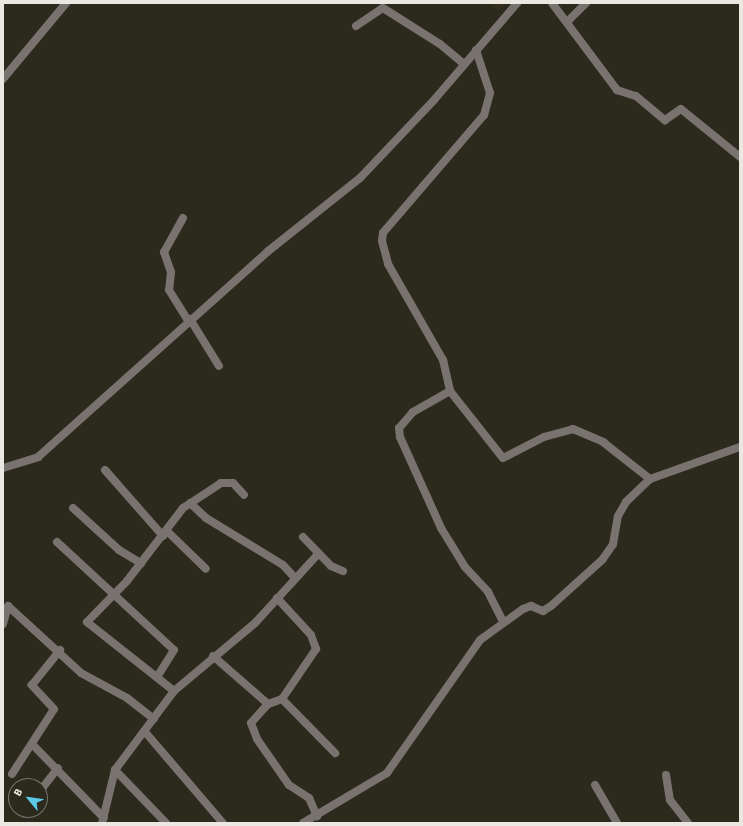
<!DOCTYPE html>
<style>
body{margin:0}
#map{position:relative;width:743px;height:826px;overflow:hidden;background:#2c291d;font-family:"Source Sans 3",sans-serif}
div>[style]{position:absolute}
.built>*{inset:0;background:#332f1c}
.street>*{height:8px;margin:-4px;padding:0 4px;transform-origin:4px;border-radius:4px;background:#78736e}
span{translate:-50% -50%;white-space:nowrap;text-align:center;line-height:1.15;-webkit-text-stroke:4px #2c291d;paint-order:stroke}
.frame{position:absolute;inset:0;border:4px solid #eae8e0;pointer-events:none}
.north{position:absolute;left:8px;top:778px;width:40px;height:40px;box-sizing:border-box;background:#2c291d;border:1px solid #78756b;border-radius:50%;rotate:299deg;font-size:11px;font-weight:700;line-height:16px;text-align:center;color:#eae8e0}
.north::after{content:'';display:block;margin:auto;width:14px;height:18px;background:#5dc7e8;clip-path:polygon(50% 0,100% 100%,50% 72%,0 100%)}
</style>
<div id="map">
<div class="built">
<i style="clip-path:polygon(489px 3px,506px 3px,498px 11px)"></i>
</div>
<div class="street">
<i style="left:552px;top:3px;width:109px;rotate:53.2deg"></i>
<i style="left:617px;top:90px;width:20px;rotate:18deg"></i>
<i style="left:636px;top:96px;width:38px;rotate:40deg"></i>
<i style="left:665px;top:120px;width:19px;rotate:-35deg"></i>
<i style="left:681px;top:109px;width:76px;rotate:39.1deg"></i>
<i style="left:567px;top:22px;width:27px;rotate:-45deg"></i>
<i style="left:356px;top:26px;width:32px;rotate:-34deg"></i>
<i style="left:383px;top:8px;width:67px;rotate:32.3deg"></i>
<i style="left:440px;top:44px;width:31px;rotate:40deg"></i>
<i style="left:476px;top:50px;width:45px;rotate:72deg"></i>
<i style="left:490px;top:93px;width:23px;rotate:105deg"></i>
<i style="left:484px;top:115px;width:155px;rotate:130.6deg"></i>
<i style="left:383px;top:233px;width:8px;rotate:97deg"></i>
<i style="left:382px;top:241px;width:24px;rotate:75deg"></i>
<i style="left:388px;top:264px;width:111px;rotate:60.2deg"></i>
<i style="left:443px;top:360px;width:32px;rotate:77deg"></i>
<i style="left:450px;top:391px;width:85px;rotate:51.7deg"></i>
<i style="left:503px;top:458px;width:46px;rotate:-27.1deg"></i>
<i style="left:544px;top:437px;width:30px;rotate:-15deg"></i>
<i style="left:573px;top:429px;width:33px;rotate:23deg"></i>
<i style="left:603px;top:442px;width:60px;rotate:38.2deg"></i>
<i style="left:3px;top:79px;width:99px;rotate:-50.3deg"></i>
<i style="left:183px;top:218px;width:39px;rotate:119deg"></i>
<i style="left:164px;top:252px;width:21px;rotate:71deg"></i>
<i style="left:171px;top:272px;width:18px;rotate:96deg"></i>
<i style="left:169px;top:290px;width:36px;rotate:58deg"></i>
<i style="left:190px;top:319px;width:55px;rotate:58.3deg"></i>
<i style="left:450px;top:391px;width:43px;rotate:150.4deg"></i>
<i style="left:413px;top:412px;width:21px;rotate:131deg"></i>
<i style="left:399px;top:428px;width:9px;rotate:84deg"></i>
<i style="left:400px;top:437px;width:100px;rotate:65.7deg"></i>
<i style="left:441px;top:528px;width:46px;rotate:58.4deg"></i>
<i style="left:465px;top:567px;width:34px;rotate:47deg"></i>
<i style="left:488px;top:592px;width:33px;rotate:63deg"></i>
<i style="left:3px;top:468px;width:37px;rotate:-17deg"></i>
<i style="left:38px;top:457px;width:307px;rotate:-41.8deg"></i>
<i style="left:267px;top:252px;width:119px;rotate:-38.5deg"></i>
<i style="left:360px;top:178px;width:108px;rotate:-46.5deg"></i>
<i style="left:434px;top:100px;width:128px;rotate:-49.4deg"></i>
<i style="left:105px;top:470px;width:88px;rotate:48.7deg"></i>
<i style="left:190px;top:503px;width:22px;rotate:43deg"></i>
<i style="left:206px;top:518px;width:90px;rotate:31.4deg"></i>
<i style="left:283px;top:565px;width:18px;rotate:47deg"></i>
<i style="left:73px;top:508px;width:62px;rotate:42.4deg"></i>
<i style="left:119px;top:550px;width:26px;rotate:31deg"></i>
<i style="left:167px;top:531px;width:54px;rotate:44.3deg"></i>
<i style="left:303px;top:537px;width:40px;rotate:46deg"></i>
<i style="left:331px;top:566px;width:13px;rotate:23deg"></i>
<i style="left:57px;top:542px;width:159px;rotate:42.7deg"></i>
<i style="left:174px;top:650px;width:32px;rotate:122deg"></i>
<i style="left:277px;top:598px;width:50px;rotate:47.4deg"></i>
<i style="left:311px;top:635px;width:15px;rotate:70deg"></i>
<i style="left:316px;top:649px;width:60px;rotate:124.2deg"></i>
<i style="left:282px;top:699px;width:15px;rotate:160deg"></i>
<i style="left:268px;top:704px;width:25px;rotate:132deg"></i>
<i style="left:251px;top:723px;width:17px;rotate:69deg"></i>
<i style="left:257px;top:739px;width:56px;rotate:55.2deg"></i>
<i style="left:289px;top:785px;width:24px;rotate:33deg"></i>
<i style="left:309px;top:798px;width:20px;rotate:66deg"></i>
<i style="left:3px;top:624px;width:19px;rotate:-74deg"></i>
<i style="left:8px;top:606px;width:99px;rotate:42.5deg"></i>
<i style="left:81px;top:673px;width:52px;rotate:28.5deg"></i>
<i style="left:127px;top:698px;width:34px;rotate:38deg"></i>
<i style="left:213px;top:656px;width:73px;rotate:41.1deg"></i>
<i style="left:174px;top:691px;width:111px;rotate:-141.6deg"></i>
<i style="left:87px;top:622px;width:57px;rotate:-45.7deg"></i>
<i style="left:127px;top:581px;width:92px;rotate:-52.5deg"></i>
<i style="left:183px;top:508px;width:45px;rotate:-33.3deg"></i>
<i style="left:221px;top:483px;width:12px"></i>
<i style="left:233px;top:483px;width:16px;rotate:47deg"></i>
<i style="left:282px;top:699px;width:76px;rotate:45.5deg"></i>
<i style="left:146px;top:733px;width:118px;rotate:49.5deg"></i>
<i style="left:32px;top:744px;width:103px;rotate:45.8deg"></i>
<i style="left:115px;top:770px;width:74px;rotate:46.1deg"></i>
<i style="left:12px;top:774px;width:77px;rotate:-57.1deg"></i>
<i style="left:54px;top:709px;width:33px;rotate:-133deg"></i>
<i style="left:32px;top:685px;width:45px;rotate:-51.3deg"></i>
<i style="left:666px;top:775px;width:25px;rotate:81deg"></i>
<i style="left:670px;top:800px;width:29px;rotate:52deg"></i>
<i style="left:595px;top:785px;width:44px;rotate:59.9deg"></i>
<i style="left:40px;top:791px;width:29px;rotate:-52deg"></i>
<i style="left:23px;top:812px;width:3px;rotate:-45deg"></i>
<i style="left:102px;top:823px;width:55px;rotate:-76.2deg"></i>
<i style="left:115px;top:770px;width:99px;rotate:-53.2deg"></i>
<i style="left:174px;top:691px;width:106px;rotate:-40deg"></i>
<i style="left:255px;top:623px;width:93px;rotate:-47.6deg"></i>
<i style="left:303px;top:823px;width:98px;rotate:-30.8deg"></i>
<i style="left:387px;top:773px;width:162px;rotate:-55deg"></i>
<i style="left:480px;top:640px;width:53px;rotate:-35.8deg"></i>
<i style="left:523px;top:609px;width:9px;rotate:-21deg"></i>
<i style="left:531px;top:606px;width:13px;rotate:23deg"></i>
<i style="left:543px;top:611px;width:9px;rotate:-32deg"></i>
<i style="left:551px;top:606px;width:69px;rotate:-42deg"></i>
<i style="left:602px;top:560px;width:19px;rotate:-55deg"></i>
<i style="left:613px;top:544px;width:28px;rotate:-80deg"></i>
<i style="left:618px;top:516px;width:16px;rotate:-60deg"></i>
<i style="left:626px;top:502px;width:33px;rotate:-44deg"></i>
<i style="left:650px;top:479px;width:96px;rotate:-19.6deg"></i>
</div>
<div class="frame"></div>
<div class="north">B</div>
</div>
